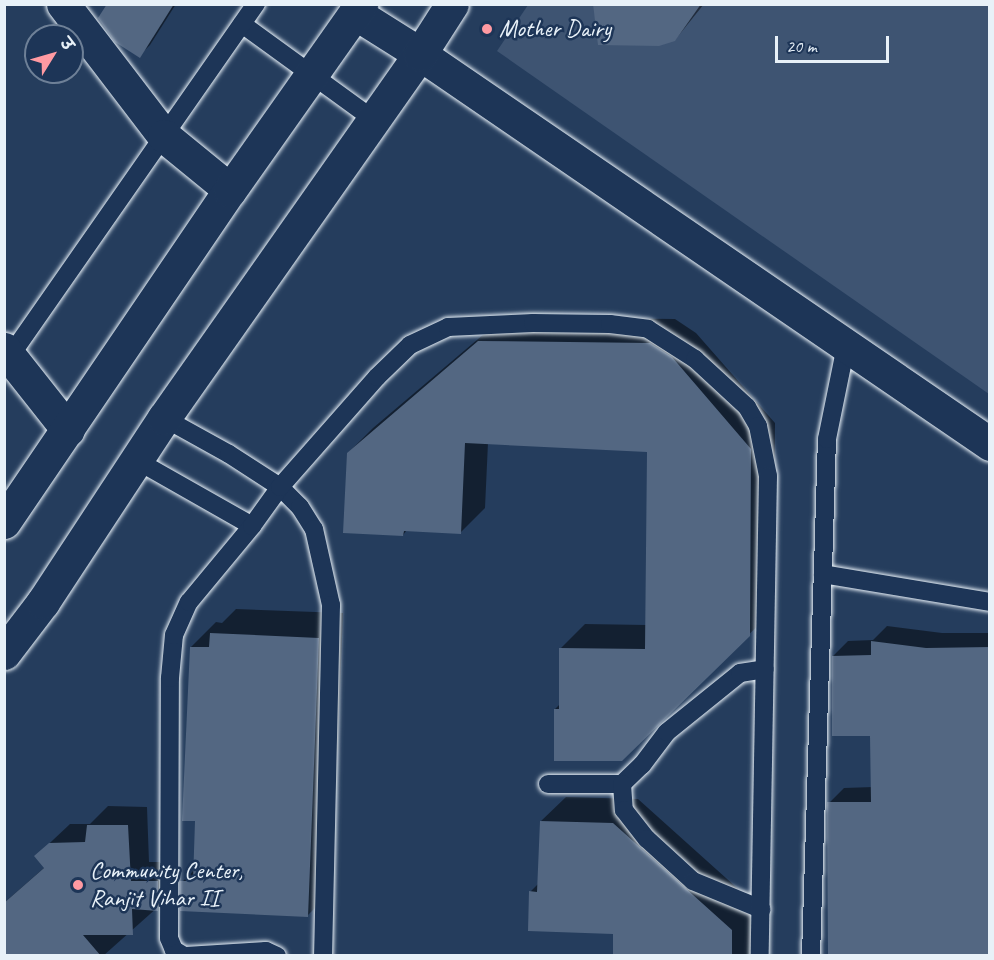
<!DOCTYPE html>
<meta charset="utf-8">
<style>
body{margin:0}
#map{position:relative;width:994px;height:960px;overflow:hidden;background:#253d5d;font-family:Caveat,"Playpen Sans Deva",sans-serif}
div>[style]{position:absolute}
.green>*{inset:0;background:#3e5472}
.shadow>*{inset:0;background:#0007}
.building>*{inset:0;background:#536782}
.roads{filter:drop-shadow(0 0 2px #e8f1f8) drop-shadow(0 0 2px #e8f1f8)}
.service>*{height:18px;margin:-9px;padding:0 9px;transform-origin:9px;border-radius:9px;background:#1d3557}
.minor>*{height:33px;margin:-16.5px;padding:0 16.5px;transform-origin:16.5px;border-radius:16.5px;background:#1d3557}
.tertiary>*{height:33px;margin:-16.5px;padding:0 16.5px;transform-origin:16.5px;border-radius:16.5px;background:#1d3557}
.dots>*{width:16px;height:16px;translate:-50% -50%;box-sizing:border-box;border:3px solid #1d3557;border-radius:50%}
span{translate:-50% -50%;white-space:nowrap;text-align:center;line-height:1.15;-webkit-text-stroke:5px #1d3557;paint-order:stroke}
.poi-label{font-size:24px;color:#e8f1f8}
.left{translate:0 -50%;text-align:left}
.frame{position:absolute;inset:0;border:6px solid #e8f1f8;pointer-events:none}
.north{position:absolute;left:24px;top:24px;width:60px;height:60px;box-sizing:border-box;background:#1d3557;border:2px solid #6e8097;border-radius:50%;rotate:53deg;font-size:16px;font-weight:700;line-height:24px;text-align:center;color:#e8f1f8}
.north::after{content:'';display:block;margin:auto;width:21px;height:27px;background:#ff9aa2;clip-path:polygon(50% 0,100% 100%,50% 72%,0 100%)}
.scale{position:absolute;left:775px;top:36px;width:114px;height:27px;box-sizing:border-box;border:3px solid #e8f1f8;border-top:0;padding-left:8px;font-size:18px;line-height:21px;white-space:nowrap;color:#e8f1f8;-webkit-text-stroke:4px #1d3557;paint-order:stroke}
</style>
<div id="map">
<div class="green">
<i style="clip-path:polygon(528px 5px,989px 5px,989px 394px,497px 51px)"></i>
</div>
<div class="shadow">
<i style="clip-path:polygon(109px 4px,176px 4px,150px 45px,139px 56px)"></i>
<i style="clip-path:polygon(595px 4px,704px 4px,675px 40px)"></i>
<i style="clip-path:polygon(504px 317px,675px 319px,696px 333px,775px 423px,774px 610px,621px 759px,555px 709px,560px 704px,560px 649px,585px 624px,647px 625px,648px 451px,488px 443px,485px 508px,461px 532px,407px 530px,403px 535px,348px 453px,373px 428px)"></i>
<i style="clip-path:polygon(236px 609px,343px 613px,332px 891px,307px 916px,182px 882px,195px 869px,197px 819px,191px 647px,216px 622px,222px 623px)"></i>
<i style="clip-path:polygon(887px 626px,942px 633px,990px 633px,990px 956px,829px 803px,844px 788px,873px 787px,872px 735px,833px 656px,848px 641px,873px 640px)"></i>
<i style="clip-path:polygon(566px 797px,638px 799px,756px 905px,756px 956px,614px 956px,614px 933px,530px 892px,539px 883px,541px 821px)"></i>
<i style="clip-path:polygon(108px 806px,147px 807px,149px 862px,177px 862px,177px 890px,103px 956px,4px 956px,4px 903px,45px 867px,36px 856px,70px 824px,90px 824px)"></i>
</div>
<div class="building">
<i style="clip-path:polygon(107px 4px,174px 4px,140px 58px,115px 42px,98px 18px)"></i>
<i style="clip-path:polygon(593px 4px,701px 4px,675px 41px,659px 46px,598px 45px)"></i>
<i style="clip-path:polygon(478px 341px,650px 343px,672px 357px,751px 449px,750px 636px,622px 761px,554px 761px,554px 709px,559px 709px,559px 648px,645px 649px,647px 452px,465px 443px,461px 534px,404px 531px,403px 536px,343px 533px,347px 453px)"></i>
<i style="clip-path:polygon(210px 633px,319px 638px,308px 917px,180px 911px,180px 881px,193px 881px,195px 821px,182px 821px,190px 647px,209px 647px)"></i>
<i style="clip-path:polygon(871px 641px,926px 648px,990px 647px,990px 956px,828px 956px,827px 802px,871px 802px,870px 736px,832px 736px,832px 656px,871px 655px)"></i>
<i style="clip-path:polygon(540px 821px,613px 823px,732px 930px,732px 956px,613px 956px,613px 934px,528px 931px,529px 891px,537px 892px)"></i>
<i style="clip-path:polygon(87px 825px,128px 825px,131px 881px,158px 881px,158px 911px,132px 909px,133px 935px,83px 935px,101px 956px,4px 956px,4px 903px,44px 868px,34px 856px,49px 843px,85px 842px)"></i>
</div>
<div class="roads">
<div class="service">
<i style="left:242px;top:24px;width:163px;rotate:36deg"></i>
<i style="left:6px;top:362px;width:437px;rotate:-55.1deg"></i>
<i style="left:164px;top:418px;width:74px;rotate:29deg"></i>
<i style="left:229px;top:454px;width:61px;rotate:32.9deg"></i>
<i style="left:280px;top:487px;width:28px;rotate:45deg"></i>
<i style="left:300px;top:507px;width:26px;rotate:58deg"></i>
<i style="left:314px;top:529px;width:78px;rotate:77.4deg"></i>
<i style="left:331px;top:605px;width:351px;rotate:91.3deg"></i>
<i style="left:136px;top:460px;width:133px;rotate:29.6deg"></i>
<i style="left:823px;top:574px;width:169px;rotate:9.5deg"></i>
<i style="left:548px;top:784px;width:74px"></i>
<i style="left:622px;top:784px;width:28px;rotate:-44deg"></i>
<i style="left:642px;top:765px;width:41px;rotate:-52.9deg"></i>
<i style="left:667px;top:732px;width:94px;rotate:-38.9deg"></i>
<i style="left:740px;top:673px;width:25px;rotate:-9deg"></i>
<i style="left:622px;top:784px;width:26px;rotate:86deg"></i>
<i style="left:624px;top:810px;width:37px;rotate:52deg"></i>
<i style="left:647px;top:839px;width:62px;rotate:42.4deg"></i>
<i style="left:693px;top:881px;width:74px;rotate:22.4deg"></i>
<i style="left:184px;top:956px;width:12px;rotate:-149deg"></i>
<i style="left:174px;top:950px;width:13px;rotate:-113deg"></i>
<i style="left:169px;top:938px;width:260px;rotate:-89.8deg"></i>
<i style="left:170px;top:678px;width:43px;rotate:-84.7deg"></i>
<i style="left:174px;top:635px;width:36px;rotate:-66deg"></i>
<i style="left:189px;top:602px;width:99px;rotate:-50.3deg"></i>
<i style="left:252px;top:526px;width:48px;rotate:-54.3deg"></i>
<i style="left:280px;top:487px;width:147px;rotate:-48.6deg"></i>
<i style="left:377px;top:377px;width:46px;rotate:-44.1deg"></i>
<i style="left:410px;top:345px;width:42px;rotate:-25.3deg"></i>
<i style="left:448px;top:327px;width:85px;rotate:-2.7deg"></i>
<i style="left:533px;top:323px;width:77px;rotate:0.7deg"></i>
<i style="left:610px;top:324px;width:38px;rotate:7deg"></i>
<i style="left:648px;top:329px;width:56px;rotate:32.6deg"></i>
<i style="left:695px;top:359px;width:71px;rotate:42.7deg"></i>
<i style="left:747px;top:407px;width:22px;rotate:60deg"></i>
<i style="left:758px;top:426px;width:51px;rotate:78.7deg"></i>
<i style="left:768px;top:476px;width:480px;rotate:91deg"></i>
<i style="left:186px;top:956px;width:80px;rotate:-3.6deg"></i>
<i style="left:266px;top:951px;width:12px;rotate:24deg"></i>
<i style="left:811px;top:956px;width:517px;rotate:-88.23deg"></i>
<i style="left:827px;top:439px;width:95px;rotate:-78.5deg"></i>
</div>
<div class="minor">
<i style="left:63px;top:4px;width:166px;rotate:52.6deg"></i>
<i style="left:164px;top:136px;width:85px;rotate:39.3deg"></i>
<i style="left:355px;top:13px;width:77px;rotate:32.2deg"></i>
<i style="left:420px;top:54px;width:691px;rotate:34.38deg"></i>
<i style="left:4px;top:349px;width:103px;rotate:51.7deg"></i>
</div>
<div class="tertiary">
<i style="left:4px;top:522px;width:402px;rotate:-55.8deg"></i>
<i style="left:230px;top:190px;width:228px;rotate:-54.8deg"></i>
<i style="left:4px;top:653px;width:64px;rotate:-52.6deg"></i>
<i style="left:43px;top:602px;width:220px;rotate:-56.7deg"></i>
<i style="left:164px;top:418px;width:445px;rotate:-54.9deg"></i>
<i style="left:420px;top:54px;width:59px;rotate:-57.4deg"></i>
</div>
</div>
<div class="dots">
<i style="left:487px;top:29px;background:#ff9aa2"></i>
<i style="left:78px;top:885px;background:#ff9aa2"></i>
</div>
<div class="poi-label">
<span class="left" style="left:499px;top:29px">Mother Dairy</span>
<span class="left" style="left:90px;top:885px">Community Center,<br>Ranjit Vihar II</span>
</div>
<div class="frame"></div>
<div class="north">उ</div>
<div class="scale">20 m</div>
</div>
